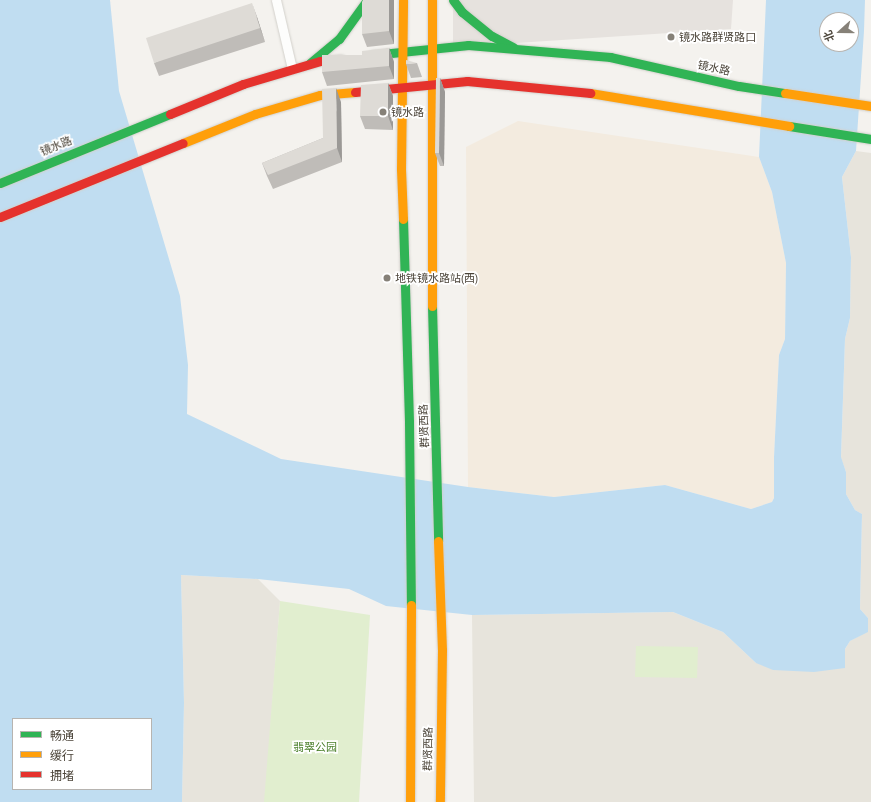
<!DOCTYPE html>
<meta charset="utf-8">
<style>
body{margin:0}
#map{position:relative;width:871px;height:802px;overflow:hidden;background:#f4f2ee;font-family:"PT Sans","Noto Sans SC",sans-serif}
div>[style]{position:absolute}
.residential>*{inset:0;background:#e7e4dc}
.commercial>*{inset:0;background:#f3ebdf}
.industrial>*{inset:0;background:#e6e2de}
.green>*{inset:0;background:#e1eecf}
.water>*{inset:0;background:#c0ddf1}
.roads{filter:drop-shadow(0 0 1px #d2d0cb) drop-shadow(0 0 1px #d2d0cb)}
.street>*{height:9px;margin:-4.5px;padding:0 4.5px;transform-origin:4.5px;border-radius:4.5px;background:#fdfdfc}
.fast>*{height:9px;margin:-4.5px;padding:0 4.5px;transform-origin:4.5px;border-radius:4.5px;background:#30b455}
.slow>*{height:9px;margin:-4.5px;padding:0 4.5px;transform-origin:4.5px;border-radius:4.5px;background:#ff9f0a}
.jam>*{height:9px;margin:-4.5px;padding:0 4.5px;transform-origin:4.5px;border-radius:4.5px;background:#e5322d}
.wall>*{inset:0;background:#bfbcb8}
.shaded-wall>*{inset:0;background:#9b9996}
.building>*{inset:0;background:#dedbd6}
.dots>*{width:11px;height:11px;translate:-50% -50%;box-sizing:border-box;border:2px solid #fff;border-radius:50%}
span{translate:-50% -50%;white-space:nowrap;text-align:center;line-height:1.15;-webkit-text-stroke:3.5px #fff;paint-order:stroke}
.poi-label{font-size:11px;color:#4b4439}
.left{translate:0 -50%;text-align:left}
.street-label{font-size:11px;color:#4b4439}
.park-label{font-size:11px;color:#4a7f2a}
.legend{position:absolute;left:12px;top:718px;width:140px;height:72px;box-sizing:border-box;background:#fff;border:1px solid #b7b4b0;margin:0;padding:5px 7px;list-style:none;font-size:12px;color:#4b4439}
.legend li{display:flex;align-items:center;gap:8px;height:20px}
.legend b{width:20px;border:1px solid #b7b4b0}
.north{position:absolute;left:819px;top:12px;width:40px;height:40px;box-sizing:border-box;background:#fff;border:1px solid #b7b4b0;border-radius:50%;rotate:249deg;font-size:11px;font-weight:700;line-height:16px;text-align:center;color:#4b4439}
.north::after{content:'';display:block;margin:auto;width:14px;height:18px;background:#868178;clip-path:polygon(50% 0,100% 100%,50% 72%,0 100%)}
</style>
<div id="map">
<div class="residential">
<i style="clip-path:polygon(856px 151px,871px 153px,871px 802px,474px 802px,472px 615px,673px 612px,723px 632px,756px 663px,844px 660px,845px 649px,850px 641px,861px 635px,868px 618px,860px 609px,862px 514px,855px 510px,846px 494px,846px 472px,841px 458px,845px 339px,850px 318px,851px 257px,842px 177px)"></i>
<i style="clip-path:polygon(181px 575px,258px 579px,280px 601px,265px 802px,182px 802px,184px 703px)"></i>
</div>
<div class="commercial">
<i style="clip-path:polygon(518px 121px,759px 157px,772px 192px,786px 263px,785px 339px,779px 355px,774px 457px,774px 498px,772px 502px,751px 509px,665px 485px,554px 497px,468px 487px,466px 147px)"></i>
</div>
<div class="industrial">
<i style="clip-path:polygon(453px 0,733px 0,731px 29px,453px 47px)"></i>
</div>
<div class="green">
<i style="clip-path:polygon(280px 601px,370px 615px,359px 802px,264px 802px)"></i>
<i style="clip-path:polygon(636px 646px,698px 647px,697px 678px,635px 677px)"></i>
</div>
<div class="water">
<i style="clip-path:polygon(evenodd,0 0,110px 0,119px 91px,180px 296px,188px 365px,187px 414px,281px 459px,468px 487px,554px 497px,665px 485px,751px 509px,772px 502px,774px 498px,774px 457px,779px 355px,785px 339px,786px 263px,772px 192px,759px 157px,766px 0,865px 0,864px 31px,856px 151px,842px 177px,851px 257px,850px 318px,845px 339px,841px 457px,846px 472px,846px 494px,855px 510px,862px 514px,860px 609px,868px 618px,868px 632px,850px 641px,845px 649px,845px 668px,814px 672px,773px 670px,756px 663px,723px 632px,673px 612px,472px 615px,386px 606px,349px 589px,258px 579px,181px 575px,184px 703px,182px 802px,0 802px,0 0,827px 20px,851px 20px,851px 44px,827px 44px,827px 20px,0 0,13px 719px,151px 719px,151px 789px,13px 789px,13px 719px)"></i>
</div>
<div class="roads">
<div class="street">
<i style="left:276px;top:0;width:71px;rotate:76.9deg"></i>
</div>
<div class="fast">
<i style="left:453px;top:0;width:15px;rotate:53deg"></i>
<i style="left:462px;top:12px;width:38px;rotate:39deg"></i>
<i style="left:492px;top:36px;width:24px;rotate:28deg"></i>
<i style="left:372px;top:55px;width:97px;rotate:-5.9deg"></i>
<i style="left:468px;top:45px;width:143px;rotate:4.8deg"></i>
<i style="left:610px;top:57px;width:132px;rotate:12.7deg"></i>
<i style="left:739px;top:86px;width:47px;rotate:8.7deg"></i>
<i style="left:310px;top:63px;width:38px;rotate:-40deg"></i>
<i style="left:339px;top:39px;width:48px;rotate:-54.3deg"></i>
<i style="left:789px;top:126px;width:83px;rotate:9deg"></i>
<i style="left:0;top:183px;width:183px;rotate:-22.1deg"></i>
<i style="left:403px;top:219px;width:203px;rotate:88.3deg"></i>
<i style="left:409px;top:422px;width:183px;rotate:89.4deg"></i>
<i style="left:432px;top:306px;width:235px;rotate:88.5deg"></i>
</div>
<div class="slow">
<i style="left:590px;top:93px;width:202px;rotate:9.4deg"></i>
<i style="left:785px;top:93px;width:87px;rotate:8.6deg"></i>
<i style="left:183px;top:143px;width:78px;rotate:-21.9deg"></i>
<i style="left:255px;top:114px;width:68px;rotate:-16.3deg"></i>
<i style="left:320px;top:95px;width:35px;rotate:-5deg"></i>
<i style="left:403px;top:219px;width:50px;rotate:-92.3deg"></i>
<i style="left:401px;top:169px;width:169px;rotate:-89.3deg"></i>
<i style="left:432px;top:306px;width:306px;rotate:-90deg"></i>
<i style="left:438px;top:541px;width:109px;rotate:87.9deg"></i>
<i style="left:442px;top:650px;width:152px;rotate:90.8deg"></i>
<i style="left:410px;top:802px;width:197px;rotate:-89.7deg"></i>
</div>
<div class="jam">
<i style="left:355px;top:92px;width:113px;rotate:-5.6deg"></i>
<i style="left:467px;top:81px;width:124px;rotate:5.6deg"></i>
<i style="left:170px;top:114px;width:79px;rotate:-22.3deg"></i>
<i style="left:243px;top:84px;width:80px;rotate:-16.6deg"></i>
<i style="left:320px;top:61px;width:21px;rotate:-5deg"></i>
<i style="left:0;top:217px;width:197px;rotate:-22deg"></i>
</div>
</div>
<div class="wall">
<i style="clip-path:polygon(363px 0,394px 0,394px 44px,367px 47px,362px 34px)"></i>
<i style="clip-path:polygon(257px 17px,265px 42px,159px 76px,154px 63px)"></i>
<i style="clip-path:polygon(389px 48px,394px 62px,394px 79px,327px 86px,322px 72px,362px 55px)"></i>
<i style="clip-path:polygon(417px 63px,422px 77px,411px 78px,406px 64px)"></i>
<i style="clip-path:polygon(440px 78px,445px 92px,444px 166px,440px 166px,435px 153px)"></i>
<i style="clip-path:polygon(388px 83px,393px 96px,393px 130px,365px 129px,360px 116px)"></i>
<i style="clip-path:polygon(341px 102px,342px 162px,273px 189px,267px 176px,262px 163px,323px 138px)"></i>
</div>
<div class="shaded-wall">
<i style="clip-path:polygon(389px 0,394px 0,394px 44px,389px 31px)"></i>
<i style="clip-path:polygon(252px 3px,257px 17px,265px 42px,260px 28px)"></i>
<i style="clip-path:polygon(389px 48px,394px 62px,394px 79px,389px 66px)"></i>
<i style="clip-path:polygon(440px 78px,445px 92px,444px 166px,439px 153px)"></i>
<i style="clip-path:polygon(388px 83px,393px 96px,393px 130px,388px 116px)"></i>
<i style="clip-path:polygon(336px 88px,341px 102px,342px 162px,337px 148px)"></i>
</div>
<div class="building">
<i style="clip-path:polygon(363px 0,389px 0,389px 31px,362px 34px,362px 2px)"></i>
<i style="clip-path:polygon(252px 3px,260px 28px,154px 63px,146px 38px)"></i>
<i style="clip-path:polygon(389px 48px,389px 66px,322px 72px,322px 55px,362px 55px,362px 51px)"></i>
<i style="clip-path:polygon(406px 60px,417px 63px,406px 64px)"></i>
<i style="clip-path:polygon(436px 78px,440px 78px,439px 153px,435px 153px)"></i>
<i style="clip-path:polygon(388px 83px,388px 116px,360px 116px,361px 85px)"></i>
<i style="clip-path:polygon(336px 88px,337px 148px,268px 175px,262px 163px,323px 138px,322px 89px)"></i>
</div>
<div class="dots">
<i style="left:671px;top:37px;background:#868178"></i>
<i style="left:383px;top:112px;background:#868178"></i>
<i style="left:387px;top:278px;background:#868178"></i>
</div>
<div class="poi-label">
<span class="left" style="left:679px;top:37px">镜水路群贤路口</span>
<span class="left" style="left:391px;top:112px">镜水路</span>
<span class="left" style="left:395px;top:278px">地铁镜水路站(西)</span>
</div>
<div class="street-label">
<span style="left:714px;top:68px;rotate:12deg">镜水路</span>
<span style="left:56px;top:146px;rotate:-22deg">镜水路</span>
<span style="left:424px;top:426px;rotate:-92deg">群贤西路</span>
<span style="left:428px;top:749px;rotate:-89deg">群贤西路</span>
</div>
<div class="park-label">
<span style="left:315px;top:747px">翡翠公园</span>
</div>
<ul class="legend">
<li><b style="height:5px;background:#30b455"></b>畅通</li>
<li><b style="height:5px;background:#ff9f0a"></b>缓行</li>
<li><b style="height:5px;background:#e5322d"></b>拥堵</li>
</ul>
<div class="north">北</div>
</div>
